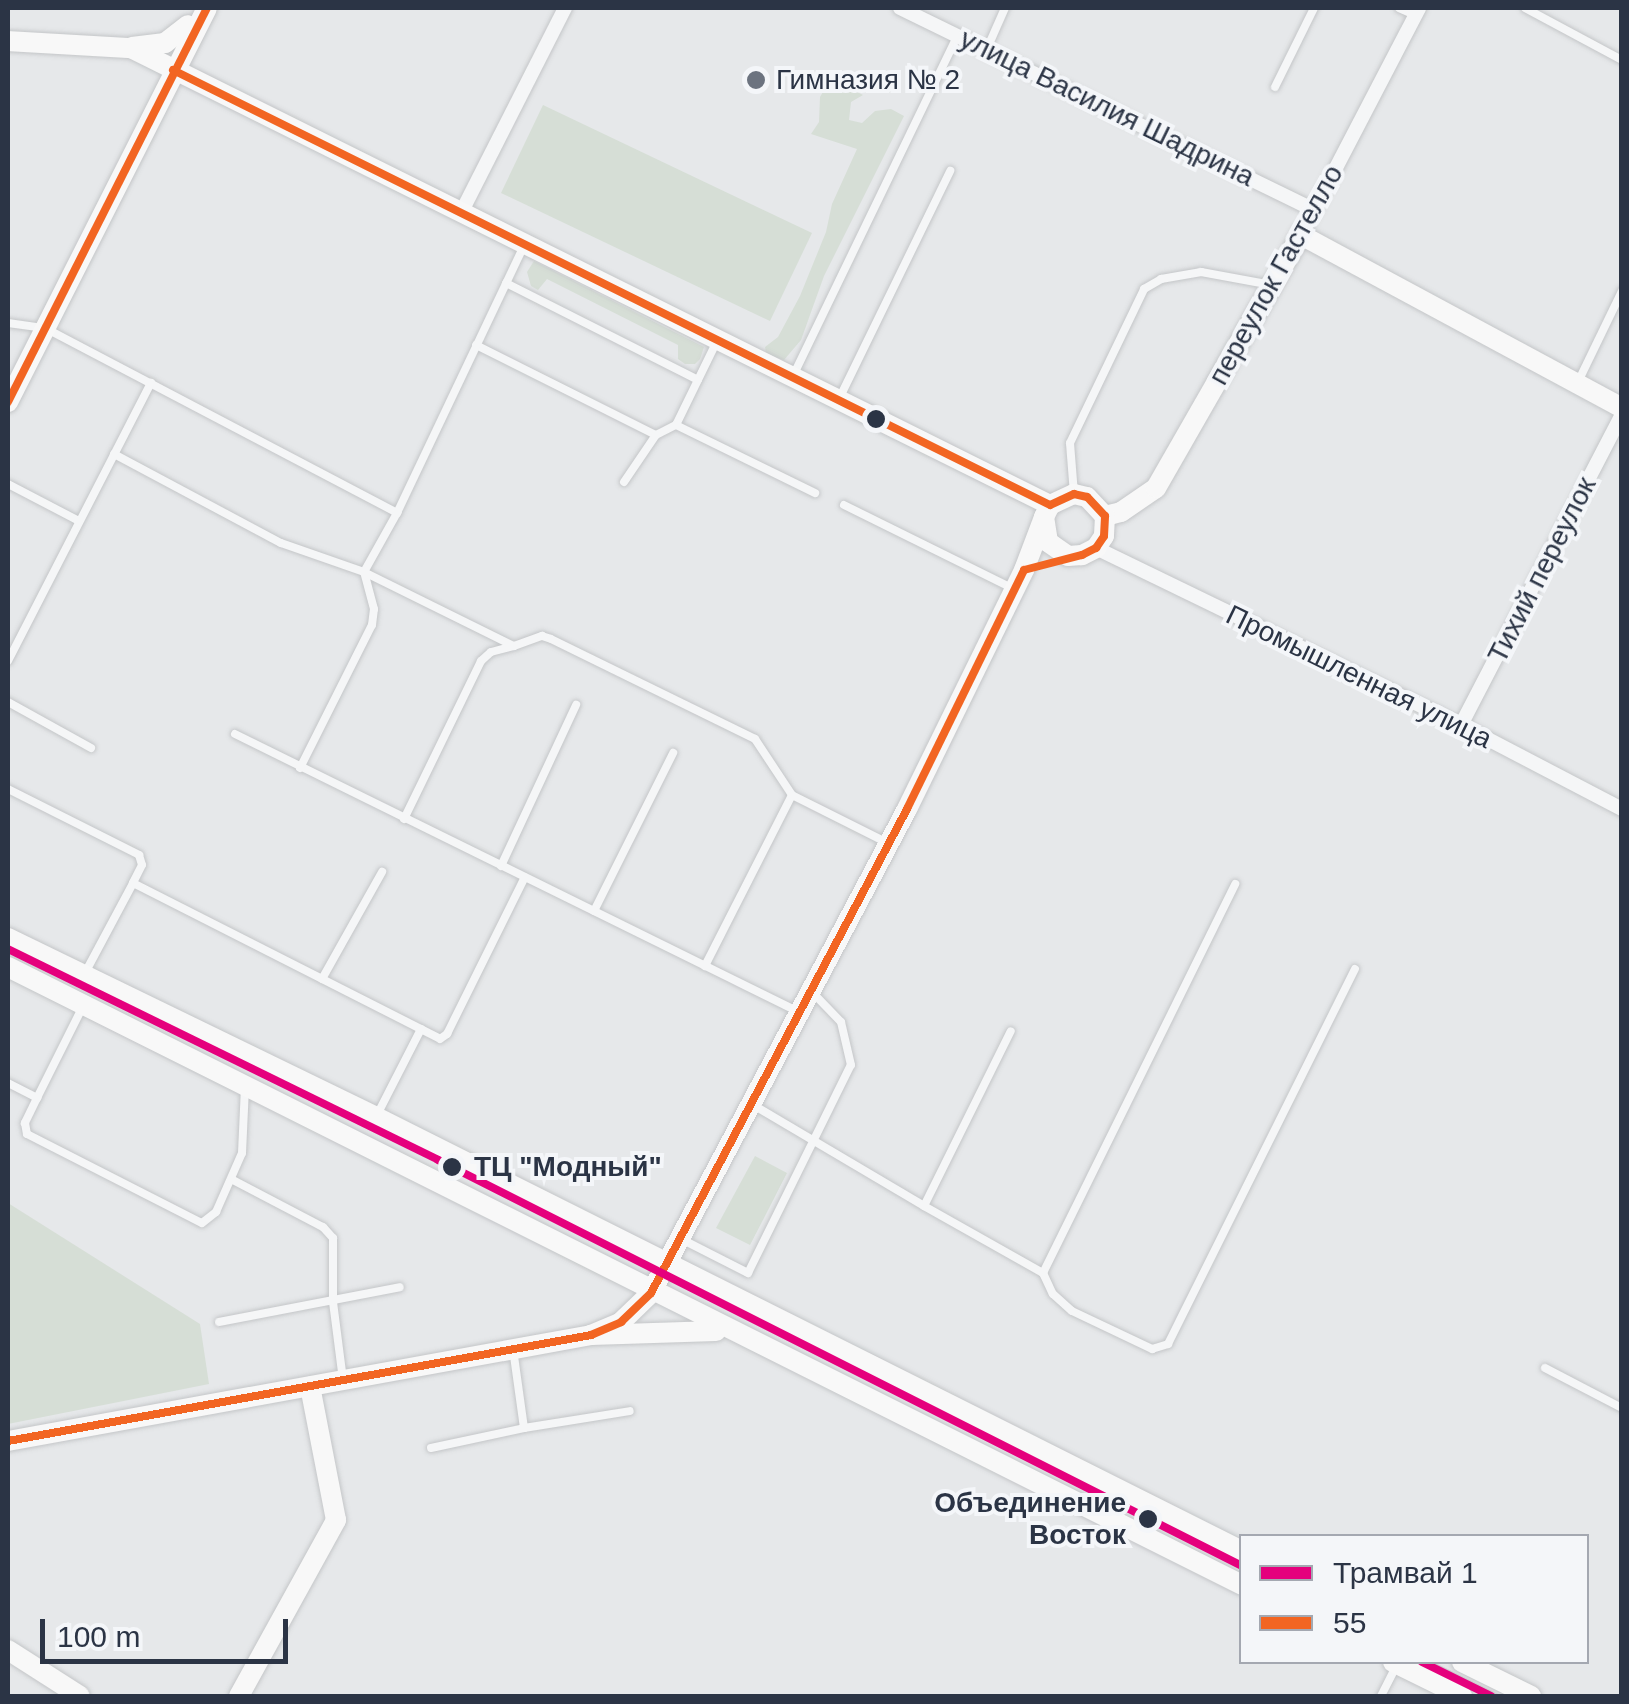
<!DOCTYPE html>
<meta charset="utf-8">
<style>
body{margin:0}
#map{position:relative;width:1629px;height:1704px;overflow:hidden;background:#e6e8ea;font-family:Arial,sans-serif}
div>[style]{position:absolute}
.green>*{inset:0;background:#d6ded6}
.roads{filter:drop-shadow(0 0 2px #c4c6c8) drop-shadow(0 0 2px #c4c6c8)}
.lane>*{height:8px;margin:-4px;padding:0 4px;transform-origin:4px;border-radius:4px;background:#f5f6f7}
.street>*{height:14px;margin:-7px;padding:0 7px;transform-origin:7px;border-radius:7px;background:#f5f6f7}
.secondary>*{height:20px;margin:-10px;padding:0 10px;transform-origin:10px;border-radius:10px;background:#f8f8f8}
.tram>*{height:2.5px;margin:-1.25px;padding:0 1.25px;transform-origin:1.25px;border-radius:1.25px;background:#cecfd2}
.bus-1>*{height:8px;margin:-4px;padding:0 4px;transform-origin:4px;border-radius:4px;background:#f26522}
.tram-1>*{height:8px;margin:-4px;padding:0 4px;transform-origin:4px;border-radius:4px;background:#e5007d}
.dots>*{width:28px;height:28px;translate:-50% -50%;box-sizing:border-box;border:5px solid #f4f6f9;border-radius:50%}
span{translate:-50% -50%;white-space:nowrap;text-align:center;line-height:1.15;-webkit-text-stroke:8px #f4f6f9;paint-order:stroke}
.poi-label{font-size:28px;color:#2b3445}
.left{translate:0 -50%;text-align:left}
.street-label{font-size:28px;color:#2b3445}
.stop-label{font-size:28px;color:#2b3445;font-weight:700}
.right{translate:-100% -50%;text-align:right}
.frame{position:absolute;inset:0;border:10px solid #2b3445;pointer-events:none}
.legend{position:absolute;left:1239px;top:1534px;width:350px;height:130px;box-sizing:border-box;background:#f4f6f9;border:2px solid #a4a8b1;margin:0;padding:12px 18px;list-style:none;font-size:30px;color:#2b3445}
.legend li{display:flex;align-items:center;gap:20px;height:50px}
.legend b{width:50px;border:2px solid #a4a8b1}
.scale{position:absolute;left:40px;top:1619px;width:248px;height:45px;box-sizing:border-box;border:5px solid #2b3445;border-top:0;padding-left:12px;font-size:30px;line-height:35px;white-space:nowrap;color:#2b3445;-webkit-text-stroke:8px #f4f6f9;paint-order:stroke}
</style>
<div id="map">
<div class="green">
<i style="clip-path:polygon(831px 78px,863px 95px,851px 102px,849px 120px,862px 123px,875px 111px,891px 109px,904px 116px,824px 276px,801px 340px,784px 360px,766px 354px,765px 347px,778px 337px,800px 296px,826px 232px,832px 204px,857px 149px,811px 134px,819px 122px,820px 97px)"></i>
<i style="clip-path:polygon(543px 105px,812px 233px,770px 321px,501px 193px)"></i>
<i style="clip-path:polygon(534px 261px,704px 347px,700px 359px,695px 364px,685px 364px,678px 359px,678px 345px,547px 279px,538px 290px,531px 286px,527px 272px)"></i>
<i style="clip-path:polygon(755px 1156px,787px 1173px,750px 1245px,716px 1228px)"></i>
<i style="clip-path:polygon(8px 1203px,200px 1324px,209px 1384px,8px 1424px)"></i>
</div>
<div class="roads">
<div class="lane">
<i style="left:1399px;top:8px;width:17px;rotate:24deg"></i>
<i style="left:1525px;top:8px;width:110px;rotate:28.2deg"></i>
<i style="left:986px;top:51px;width:47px;rotate:-66.2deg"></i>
<i style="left:1275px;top:87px;width:88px;rotate:-63.7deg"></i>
<i style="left:506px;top:283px;width:215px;rotate:26.8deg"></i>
<i style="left:8px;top:323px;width:37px;rotate:8deg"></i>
<i style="left:45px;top:328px;width:398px;rotate:27.7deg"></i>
<i style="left:716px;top:343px;width:91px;rotate:116deg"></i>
<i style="left:676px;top:425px;width:155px;rotate:26.1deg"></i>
<i style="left:476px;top:345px;width:201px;rotate:26.6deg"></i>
<i style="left:656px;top:435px;width:22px;rotate:-27deg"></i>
<i style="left:793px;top:376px;width:379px;rotate:-64.2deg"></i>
<i style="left:1579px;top:380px;width:99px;rotate:-64.2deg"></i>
<i style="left:839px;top:399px;width:254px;rotate:-64deg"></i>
<i style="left:114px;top:454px;width:189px;rotate:28.1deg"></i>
<i style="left:281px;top:543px;width:88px;rotate:19.3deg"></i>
<i style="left:364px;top:572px;width:167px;rotate:26.3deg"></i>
<i style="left:514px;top:646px;width:30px;rotate:-20deg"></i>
<i style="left:542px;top:636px;width:9px;rotate:18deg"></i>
<i style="left:551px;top:639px;width:227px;rotate:26.1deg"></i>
<i style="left:755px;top:739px;width:67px;rotate:56.5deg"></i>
<i style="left:792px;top:795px;width:192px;rotate:117deg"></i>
<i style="left:624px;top:482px;width:57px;rotate:-55.8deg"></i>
<i style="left:8px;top:484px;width:80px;rotate:27.5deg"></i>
<i style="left:1074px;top:494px;width:51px;rotate:-94.5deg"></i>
<i style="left:1070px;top:443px;width:171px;rotate:-64.3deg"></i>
<i style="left:1144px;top:289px;width:20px;rotate:-30deg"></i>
<i style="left:1161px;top:279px;width:41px;rotate:-9.9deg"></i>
<i style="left:1201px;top:272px;width:72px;rotate:10.4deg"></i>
<i style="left:844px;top:505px;width:185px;rotate:26.3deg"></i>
<i style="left:8px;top:661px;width:313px;rotate:-62.8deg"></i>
<i style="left:8px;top:702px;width:95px;rotate:29deg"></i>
<i style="left:235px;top:734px;width:629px;rotate:26.24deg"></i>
<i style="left:300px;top:768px;width:160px;rotate:-63.3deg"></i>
<i style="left:372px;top:625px;width:16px;rotate:-83deg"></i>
<i style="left:374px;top:609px;width:38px;rotate:-105deg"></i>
<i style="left:364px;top:572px;width:68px;rotate:-60.8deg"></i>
<i style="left:397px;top:513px;width:297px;rotate:-64.6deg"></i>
<i style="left:8px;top:789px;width:147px;rotate:26.7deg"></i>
<i style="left:139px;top:855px;width:10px;rotate:73deg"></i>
<i style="left:142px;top:865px;width:20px;rotate:117deg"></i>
<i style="left:792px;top:795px;width:105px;rotate:26.6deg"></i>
<i style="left:404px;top:819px;width:176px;rotate:-64deg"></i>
<i style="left:481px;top:661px;width:13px;rotate:-42deg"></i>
<i style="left:491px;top:652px;width:24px;rotate:-15deg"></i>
<i style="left:501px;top:866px;width:178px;rotate:-65deg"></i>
<i style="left:594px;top:911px;width:177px;rotate:-63.4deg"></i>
<i style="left:85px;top:973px;width:102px;rotate:-61.9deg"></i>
<i style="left:133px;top:883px;width:344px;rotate:26.9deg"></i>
<i style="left:440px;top:1039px;width:9px;rotate:-36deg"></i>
<i style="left:447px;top:1034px;width:175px;rotate:-63.6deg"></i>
<i style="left:322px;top:979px;width:123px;rotate:-60.7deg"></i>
<i style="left:8px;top:1083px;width:33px;rotate:27deg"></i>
<i style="left:37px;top:1098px;width:103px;rotate:-63.4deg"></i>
<i style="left:37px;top:1098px;width:28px;rotate:116deg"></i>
<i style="left:25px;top:1123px;width:11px;rotate:80deg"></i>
<i style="left:27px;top:1134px;width:196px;rotate:27deg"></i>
<i style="left:202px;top:1223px;width:18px;rotate:-38deg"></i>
<i style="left:216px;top:1212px;width:64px;rotate:-66.2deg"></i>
<i style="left:242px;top:1153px;width:65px;rotate:-87.4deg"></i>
<i style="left:755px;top:1106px;width:196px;rotate:30.6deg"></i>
<i style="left:924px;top:1206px;width:195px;rotate:-63.6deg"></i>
<i style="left:376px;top:1117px;width:99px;rotate:-62.9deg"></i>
<i style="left:231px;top:1179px;width:104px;rotate:27.6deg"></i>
<i style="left:323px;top:1227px;width:15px;rotate:48deg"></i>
<i style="left:333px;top:1238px;width:64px;rotate:90deg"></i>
<i style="left:333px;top:1302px;width:79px;rotate:82.7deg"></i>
<i style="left:924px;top:1206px;width:137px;rotate:29.4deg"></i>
<i style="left:1043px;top:1273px;width:434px;rotate:-63.7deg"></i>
<i style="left:683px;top:1240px;width:73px;rotate:26.9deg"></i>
<i style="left:748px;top:1273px;width:232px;rotate:-63.7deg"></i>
<i style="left:851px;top:1065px;width:44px;rotate:-103.1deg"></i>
<i style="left:841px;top:1022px;width:42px;rotate:-134deg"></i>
<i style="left:1043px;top:1273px;width:23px;rotate:65deg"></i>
<i style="left:1053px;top:1294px;width:25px;rotate:42deg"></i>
<i style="left:1072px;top:1311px;width:89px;rotate:25.4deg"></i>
<i style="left:1152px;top:1349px;width:17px;rotate:-17deg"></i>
<i style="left:1168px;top:1344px;width:419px;rotate:-63.5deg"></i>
<i style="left:219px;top:1322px;width:184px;rotate:-10.9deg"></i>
<i style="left:1545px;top:1368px;width:87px;rotate:27.5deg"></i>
<i style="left:524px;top:1428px;width:107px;rotate:-9.1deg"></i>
<i style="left:431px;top:1448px;width:95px;rotate:-12.1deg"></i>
<i style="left:524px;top:1428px;width:80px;rotate:-97.9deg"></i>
<i style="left:1381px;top:1696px;width:31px;rotate:-63deg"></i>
</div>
<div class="street">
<i style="left:900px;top:8px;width:461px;rotate:26deg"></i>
<i style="left:461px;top:213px;width:230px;rotate:-63.1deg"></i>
<i style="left:1301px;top:235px;width:256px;rotate:-62.5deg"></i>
<i style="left:1096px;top:548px;width:406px;rotate:25.9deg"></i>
<i style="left:1461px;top:725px;width:182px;rotate:27.6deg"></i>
<i style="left:1461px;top:725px;width:350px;rotate:-62.6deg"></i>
</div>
<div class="secondary">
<i style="left:8px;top:41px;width:123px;rotate:3.3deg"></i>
<i style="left:131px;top:48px;width:1026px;rotate:26.44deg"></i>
<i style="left:132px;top:47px;width:33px;rotate:-7deg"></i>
<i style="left:165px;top:43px;width:29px;rotate:-38deg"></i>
<i style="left:8px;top:402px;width:441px;rotate:-63.2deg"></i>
<i style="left:1105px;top:516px;width:16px;rotate:-14deg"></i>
<i style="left:1121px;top:512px;width:42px;rotate:-34.4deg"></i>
<i style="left:1156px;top:488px;width:292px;rotate:-60.2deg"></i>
<i style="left:1301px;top:235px;width:365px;rotate:28.3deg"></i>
<i style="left:8px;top:938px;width:409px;rotate:25.9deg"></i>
<i style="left:376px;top:1117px;width:969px;rotate:26.62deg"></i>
<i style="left:8px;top:967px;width:1380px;rotate:26.6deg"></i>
<i style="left:591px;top:1335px;width:33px;rotate:-23deg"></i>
<i style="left:621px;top:1322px;width:42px;rotate:-44deg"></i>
<i style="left:651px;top:1293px;width:548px;rotate:-62.12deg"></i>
<i style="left:907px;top:809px;width:266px;rotate:-63.9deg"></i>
<i style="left:1024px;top:570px;width:57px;rotate:-69.3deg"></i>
<i style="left:1044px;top:517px;width:13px;rotate:-63deg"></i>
<i style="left:1050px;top:505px;width:26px;rotate:-25deg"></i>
<i style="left:1074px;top:494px;width:13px;rotate:13deg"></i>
<i style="left:1087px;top:497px;width:26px;rotate:47deg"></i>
<i style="left:1105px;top:516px;width:20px;rotate:93deg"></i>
<i style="left:1104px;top:536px;width:14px;rotate:124deg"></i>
<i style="left:1096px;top:548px;width:16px;rotate:153deg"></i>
<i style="left:1082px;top:555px;width:14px;rotate:176deg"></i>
<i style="left:1068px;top:556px;width:24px;rotate:-145deg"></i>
<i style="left:1048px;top:542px;width:25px;rotate:-99deg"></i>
<i style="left:8px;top:1441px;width:593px;rotate:-10.3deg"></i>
<i style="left:591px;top:1335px;width:125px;rotate:-1.8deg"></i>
<i style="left:8px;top:1650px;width:85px;rotate:32.6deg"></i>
<i style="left:1393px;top:1662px;width:77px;rotate:26.2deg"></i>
<i style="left:1462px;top:1662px;width:77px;rotate:26.2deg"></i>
<i style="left:239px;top:1696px;width:201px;rotate:-61.1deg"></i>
<i style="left:336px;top:1520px;width:136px;rotate:-101deg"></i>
</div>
</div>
<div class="tram">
<i style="left:1431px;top:1662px;width:77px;rotate:26.2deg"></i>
</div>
<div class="bus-1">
<i style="left:8px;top:402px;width:441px;rotate:-63.2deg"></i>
<i style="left:8px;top:1441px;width:593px;rotate:-10.3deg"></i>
<i style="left:591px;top:1335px;width:33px;rotate:-23deg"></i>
<i style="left:621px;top:1322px;width:42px;rotate:-44deg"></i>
<i style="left:651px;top:1293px;width:548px;rotate:-62.12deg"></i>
<i style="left:907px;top:809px;width:266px;rotate:-63.9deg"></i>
<i style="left:1024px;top:570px;width:60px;rotate:-14.5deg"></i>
<i style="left:1082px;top:555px;width:16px;rotate:-27deg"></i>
<i style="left:1096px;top:548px;width:14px;rotate:-56deg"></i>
<i style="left:1104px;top:536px;width:20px;rotate:-87deg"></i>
<i style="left:1105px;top:516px;width:26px;rotate:-133deg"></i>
<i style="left:1087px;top:497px;width:13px;rotate:-167deg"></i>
<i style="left:1074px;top:494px;width:26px;rotate:155deg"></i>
<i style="left:1050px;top:505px;width:979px;rotate:-153.62deg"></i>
</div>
<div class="tram-1">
<i style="left:8px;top:949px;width:479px;rotate:26.1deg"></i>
<i style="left:438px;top:1160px;width:901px;rotate:26.79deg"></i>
<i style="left:1422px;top:1662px;width:77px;rotate:26.2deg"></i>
</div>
<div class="dots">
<i style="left:756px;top:80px;background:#6c737f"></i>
<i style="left:876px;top:419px;background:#2b3445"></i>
<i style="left:452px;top:1167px;background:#2b3445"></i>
<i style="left:1148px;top:1519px;background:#2b3445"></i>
</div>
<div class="poi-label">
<span class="left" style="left:776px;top:80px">Гимназия № 2</span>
</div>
<div class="street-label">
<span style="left:1107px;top:108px;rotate:26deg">улица Василия Шадрина</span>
<span style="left:1276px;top:275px;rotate:-61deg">переулок Гастелло</span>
<span style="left:1542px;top:570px;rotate:-63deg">Тихий переулок</span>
<span style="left:1359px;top:677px;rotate:26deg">Промышленная улица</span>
</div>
<div class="stop-label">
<span class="left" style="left:474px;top:1167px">ТЦ "Модный"</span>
<span class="right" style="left:1126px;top:1519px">Объединение<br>Восток</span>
</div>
<div class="frame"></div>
<ul class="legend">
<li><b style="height:12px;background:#e5007d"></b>Трамвай 1</li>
<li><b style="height:12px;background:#f26522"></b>55</li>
</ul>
<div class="scale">100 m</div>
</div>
